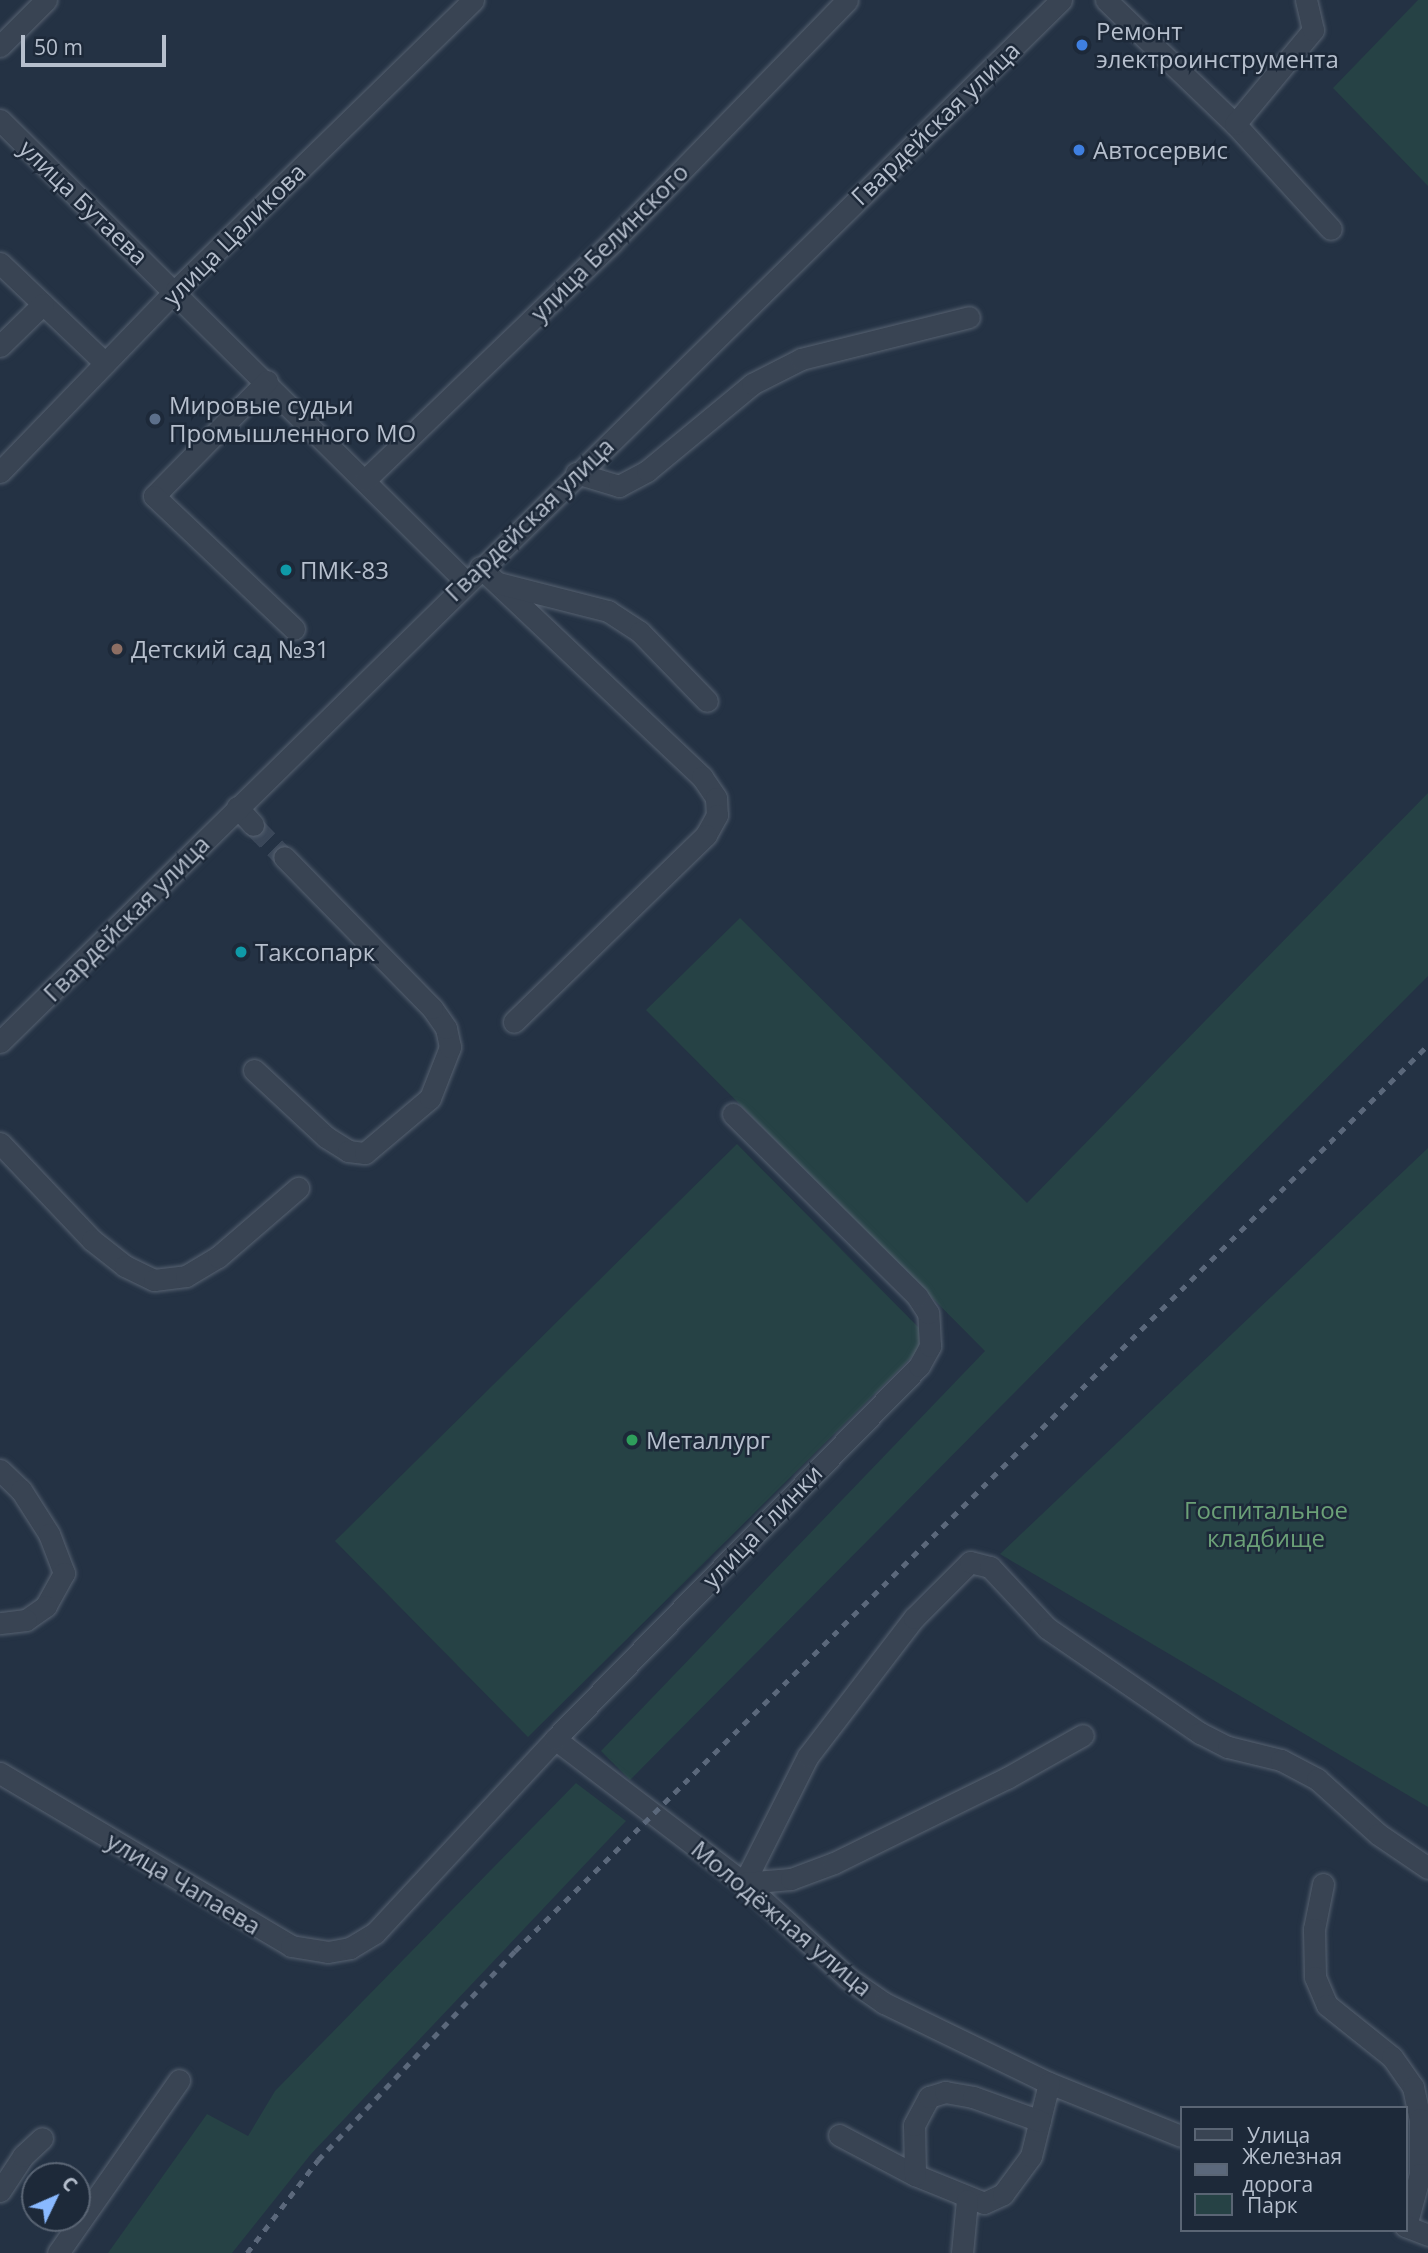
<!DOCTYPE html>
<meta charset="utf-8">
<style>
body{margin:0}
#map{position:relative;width:1428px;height:2253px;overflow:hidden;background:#243244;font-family:"Open Sans",sans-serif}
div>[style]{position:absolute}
.green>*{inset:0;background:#264245}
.minor-tunnel>*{height:21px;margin-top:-10.5px;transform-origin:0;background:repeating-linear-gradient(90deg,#3a4759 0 21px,transparent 0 31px)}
.roads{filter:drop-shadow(0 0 2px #576271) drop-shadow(0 0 2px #576271)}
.minor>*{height:21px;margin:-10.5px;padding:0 10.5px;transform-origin:10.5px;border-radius:10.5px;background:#394453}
.rail>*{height:5px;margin-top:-2.5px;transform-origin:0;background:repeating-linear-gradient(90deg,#5b687b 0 7px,transparent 0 14px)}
.dots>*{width:19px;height:19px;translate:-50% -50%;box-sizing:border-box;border:4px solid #1d2939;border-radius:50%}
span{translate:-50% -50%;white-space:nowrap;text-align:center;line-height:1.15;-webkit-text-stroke:5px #1d2939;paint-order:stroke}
.poi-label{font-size:24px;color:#b6bfcd}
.left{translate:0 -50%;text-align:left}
.street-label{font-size:24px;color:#b6bfcd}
.park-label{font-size:24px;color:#6ba077}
.legend{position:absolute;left:1180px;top:2106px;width:228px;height:126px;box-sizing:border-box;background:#1d2939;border:2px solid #5a6574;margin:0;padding:9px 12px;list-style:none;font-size:21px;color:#b6bfcd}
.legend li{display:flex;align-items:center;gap:14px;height:35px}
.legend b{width:35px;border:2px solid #5a6574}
.north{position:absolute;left:21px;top:2162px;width:70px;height:70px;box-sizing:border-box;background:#1d2939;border:2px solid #5a6574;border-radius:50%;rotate:46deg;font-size:19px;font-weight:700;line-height:28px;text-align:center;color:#b6bfcd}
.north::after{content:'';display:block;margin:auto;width:24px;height:32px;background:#89b9ff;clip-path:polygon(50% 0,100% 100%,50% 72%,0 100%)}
.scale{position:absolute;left:21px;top:35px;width:145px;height:32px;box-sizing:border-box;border:4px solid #b6bfcd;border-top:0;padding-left:9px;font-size:21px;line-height:24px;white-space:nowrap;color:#b6bfcd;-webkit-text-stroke:5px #1d2939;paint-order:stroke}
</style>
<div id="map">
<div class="green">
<i style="clip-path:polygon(1418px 0,1428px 0,1428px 186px,1333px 88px)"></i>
<i style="clip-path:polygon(1428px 793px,1428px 976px,630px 1780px,601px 1751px,985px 1351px,646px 1010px,740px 918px,1027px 1203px)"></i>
<i style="clip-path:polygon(737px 1144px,930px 1339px,528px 1737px,335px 1541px)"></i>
<i style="clip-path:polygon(1428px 1148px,1428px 1807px,1000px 1554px)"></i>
<i style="clip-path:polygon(576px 1783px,626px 1821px,311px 2154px,232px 2253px,108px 2253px,207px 2114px,248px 2136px,275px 2091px)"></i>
</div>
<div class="minor-tunnel">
<i style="left:253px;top:825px;width:45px;rotate:45.9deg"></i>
</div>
<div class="roads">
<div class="minor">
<i style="left:1106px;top:0;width:179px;rotate:43.9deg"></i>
<i style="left:1235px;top:124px;width:142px;rotate:47.6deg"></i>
<i style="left:0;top:46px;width:65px;rotate:-45deg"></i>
<i style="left:0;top:120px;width:655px;rotate:44.75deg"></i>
<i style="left:1235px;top:124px;width:122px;rotate:-50.3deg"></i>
<i style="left:1313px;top:30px;width:31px;rotate:-103deg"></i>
<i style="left:0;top:263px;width:145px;rotate:43.6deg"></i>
<i style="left:0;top:346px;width:60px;rotate:-44.3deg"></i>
<i style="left:267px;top:381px;width:161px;rotate:134.5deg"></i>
<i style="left:154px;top:496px;width:193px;rotate:43.5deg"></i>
<i style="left:0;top:472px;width:253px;rotate:-46deg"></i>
<i style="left:176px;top:290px;width:415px;rotate:-44.3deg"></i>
<i style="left:576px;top:473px;width:45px;rotate:16.8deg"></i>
<i style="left:619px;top:486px;width:32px;rotate:-28deg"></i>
<i style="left:647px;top:471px;width:136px;rotate:-39.6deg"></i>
<i style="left:752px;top:384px;width:55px;rotate:-27deg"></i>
<i style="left:801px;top:359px;width:173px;rotate:-14deg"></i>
<i style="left:365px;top:480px;width:343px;rotate:-43.9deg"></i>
<i style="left:612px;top:242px;width:337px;rotate:-45.8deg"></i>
<i style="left:480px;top:567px;width:306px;rotate:43.4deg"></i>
<i style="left:702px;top:777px;width:25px;rotate:56deg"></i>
<i style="left:716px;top:798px;width:17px;rotate:87deg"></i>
<i style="left:717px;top:815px;width:23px;rotate:119deg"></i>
<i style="left:706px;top:835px;width:268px;rotate:135.8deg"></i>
<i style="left:498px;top:583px;width:114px;rotate:14.3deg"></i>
<i style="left:608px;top:611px;width:38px;rotate:33deg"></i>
<i style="left:640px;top:632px;width:96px;rotate:45.8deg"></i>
<i style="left:237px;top:807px;width:24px;rotate:48deg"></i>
<i style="left:0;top:1042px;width:1487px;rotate:-44.48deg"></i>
<i style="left:254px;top:1070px;width:98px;rotate:42.9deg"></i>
<i style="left:326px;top:1137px;width:26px;rotate:32deg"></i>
<i style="left:348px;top:1151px;width:17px;rotate:7deg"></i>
<i style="left:365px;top:1153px;width:85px;rotate:-40.2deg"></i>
<i style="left:430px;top:1098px;width:55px;rotate:-68.6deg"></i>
<i style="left:450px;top:1047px;width:19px;rotate:-102deg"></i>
<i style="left:446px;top:1028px;width:24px;rotate:-125deg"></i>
<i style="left:432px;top:1008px;width:211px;rotate:-134.4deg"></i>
<i style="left:0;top:1143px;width:134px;rotate:46.5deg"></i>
<i style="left:92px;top:1240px;width:42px;rotate:38.2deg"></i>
<i style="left:125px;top:1266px;width:32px;rotate:26deg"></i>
<i style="left:154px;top:1280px;width:32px;rotate:-7deg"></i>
<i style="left:186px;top:1276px;width:37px;rotate:-31deg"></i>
<i style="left:218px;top:1257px;width:106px;rotate:-40.8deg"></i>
<i style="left:0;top:1470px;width:29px;rotate:44deg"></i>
<i style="left:21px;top:1490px;width:52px;rotate:57.5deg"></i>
<i style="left:49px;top:1534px;width:42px;rotate:69deg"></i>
<i style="left:64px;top:1573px;width:38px;rotate:119deg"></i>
<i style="left:46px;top:1606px;width:24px;rotate:145deg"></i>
<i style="left:26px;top:1620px;width:26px;rotate:173deg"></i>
<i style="left:555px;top:1739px;width:238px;rotate:37.3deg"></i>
<i style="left:744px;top:1883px;width:141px;rotate:42.4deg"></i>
<i style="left:848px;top:1978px;width:44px;rotate:34.8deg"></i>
<i style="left:884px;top:2003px;width:183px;rotate:25.9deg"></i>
<i style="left:1049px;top:2083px;width:142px;rotate:21.9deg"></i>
<i style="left:0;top:1773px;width:339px;rotate:30.7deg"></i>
<i style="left:291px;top:1946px;width:37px;rotate:9deg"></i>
<i style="left:328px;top:1952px;width:22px;rotate:-10deg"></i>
<i style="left:350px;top:1948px;width:29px;rotate:-31deg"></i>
<i style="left:375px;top:1933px;width:265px;rotate:-47.1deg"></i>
<i style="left:555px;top:1739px;width:521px;rotate:-45.7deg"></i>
<i style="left:919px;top:1366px;width:23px;rotate:-61deg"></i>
<i style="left:930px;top:1346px;width:33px;rotate:-93deg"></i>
<i style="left:928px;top:1313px;width:20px;rotate:-123deg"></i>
<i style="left:917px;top:1296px;width:259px;rotate:-135.3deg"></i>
<i style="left:744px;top:1883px;width:142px;rotate:-63.3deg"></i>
<i style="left:808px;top:1756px;width:174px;rotate:-52.5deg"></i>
<i style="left:914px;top:1618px;width:79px;rotate:-45deg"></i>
<i style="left:970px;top:1562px;width:21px;rotate:14deg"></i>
<i style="left:990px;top:1567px;width:83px;rotate:46.9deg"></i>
<i style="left:1047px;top:1628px;width:186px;rotate:34.5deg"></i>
<i style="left:1200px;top:1733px;width:31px;rotate:27deg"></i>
<i style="left:1228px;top:1747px;width:55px;rotate:13.8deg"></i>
<i style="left:1281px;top:1760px;width:41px;rotate:27.8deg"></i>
<i style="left:1317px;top:1779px;width:82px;rotate:42deg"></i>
<i style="left:1378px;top:1834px;width:60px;rotate:34.2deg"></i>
<i style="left:744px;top:1883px;width:47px;rotate:-4.9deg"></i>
<i style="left:791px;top:1879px;width:46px;rotate:-20.4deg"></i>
<i style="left:834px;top:1863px;width:193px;rotate:-26.2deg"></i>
<i style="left:1007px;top:1778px;width:87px;rotate:-29.5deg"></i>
<i style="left:1323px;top:1884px;width:46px;rotate:101.3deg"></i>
<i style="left:1314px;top:1929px;width:48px;rotate:88.8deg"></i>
<i style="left:1315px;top:1977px;width:30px;rotate:67deg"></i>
<i style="left:1327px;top:2005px;width:83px;rotate:38.7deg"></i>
<i style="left:1392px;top:2057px;width:37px;rotate:55deg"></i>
<i style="left:1413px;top:2087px;width:33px;rotate:78deg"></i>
<i style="left:1420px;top:2119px;width:55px;rotate:90deg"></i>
<i style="left:1420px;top:2174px;width:54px;rotate:105.1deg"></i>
<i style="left:839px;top:2135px;width:86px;rotate:27.8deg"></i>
<i style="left:915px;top:2175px;width:74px;rotate:22.1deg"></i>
<i style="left:984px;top:2203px;width:21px;rotate:-25deg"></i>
<i style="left:1003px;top:2194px;width:47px;rotate:-53.6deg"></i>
<i style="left:1031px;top:2156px;width:75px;rotate:-76.1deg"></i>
<i style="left:915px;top:2175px;width:50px;rotate:-91.1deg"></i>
<i style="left:914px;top:2125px;width:32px;rotate:-62deg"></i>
<i style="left:929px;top:2097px;width:17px;rotate:-17deg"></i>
<i style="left:945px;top:2092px;width:28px;rotate:10deg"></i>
<i style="left:973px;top:2097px;width:71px;rotate:19.7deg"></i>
<i style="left:0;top:2191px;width:42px;rotate:-56.7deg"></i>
<i style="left:23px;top:2156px;width:26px;rotate:-43deg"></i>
<i style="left:1405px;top:2226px;width:25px;rotate:21deg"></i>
<i style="left:58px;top:2253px;width:211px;rotate:-55deg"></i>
<i style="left:962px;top:2253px;width:53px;rotate:-84.6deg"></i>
</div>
</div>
<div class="rail">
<i style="left:247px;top:2253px;width:117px;rotate:-52.6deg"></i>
<i style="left:318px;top:2160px;width:287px;rotate:-46.7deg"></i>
<i style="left:515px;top:1951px;width:1286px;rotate:-44.78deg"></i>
</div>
<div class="dots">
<i style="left:1082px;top:45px;background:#3f7fe0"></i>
<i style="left:1079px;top:150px;background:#3f7fe0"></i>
<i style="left:155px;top:419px;background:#5c6f8a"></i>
<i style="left:286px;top:570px;background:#0f9aa8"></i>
<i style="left:117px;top:649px;background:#8d6e63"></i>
<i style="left:241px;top:952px;background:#0f9aa8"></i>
<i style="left:632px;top:1440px;background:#2e9e5b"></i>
</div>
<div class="poi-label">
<span class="left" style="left:1096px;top:45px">Ремонт<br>электроинструмента</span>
<span class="left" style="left:1093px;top:150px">Автосервис</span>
<span class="left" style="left:169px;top:419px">Мировые судьи<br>Промышленного МО</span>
<span class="left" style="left:300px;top:570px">ПМК-83</span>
<span class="left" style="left:131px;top:649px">Детский сад №31</span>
<span class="left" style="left:255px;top:952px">Таксопарк</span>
<span class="left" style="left:646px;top:1440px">Металлург</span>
</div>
<div class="street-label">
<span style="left:935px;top:123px;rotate:-44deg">Гвардейская улица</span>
<span style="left:84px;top:202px;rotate:44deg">улица Бутаева</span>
<span style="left:234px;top:234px;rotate:-45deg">улица Цаликова</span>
<span style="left:609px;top:242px;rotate:-45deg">улица Белинского</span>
<span style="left:529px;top:519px;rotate:-44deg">Гвардейская улица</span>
<span style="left:126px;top:918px;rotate:-45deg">Гвардейская улица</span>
<span style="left:762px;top:1526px;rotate:-46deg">улица Глинки</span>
<span style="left:184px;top:1883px;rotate:31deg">улица Чапаева</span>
<span style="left:782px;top:1918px;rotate:40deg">Молодёжная улица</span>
</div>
<div class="park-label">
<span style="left:1266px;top:1524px">Госпитальное<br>кладбище</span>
</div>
<ul class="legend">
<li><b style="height:9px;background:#394453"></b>Улица</li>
<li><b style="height:9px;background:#5b687b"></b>Железная дорога</li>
<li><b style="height:19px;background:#264245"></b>Парк</li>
</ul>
<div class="north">С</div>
<div class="scale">50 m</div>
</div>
